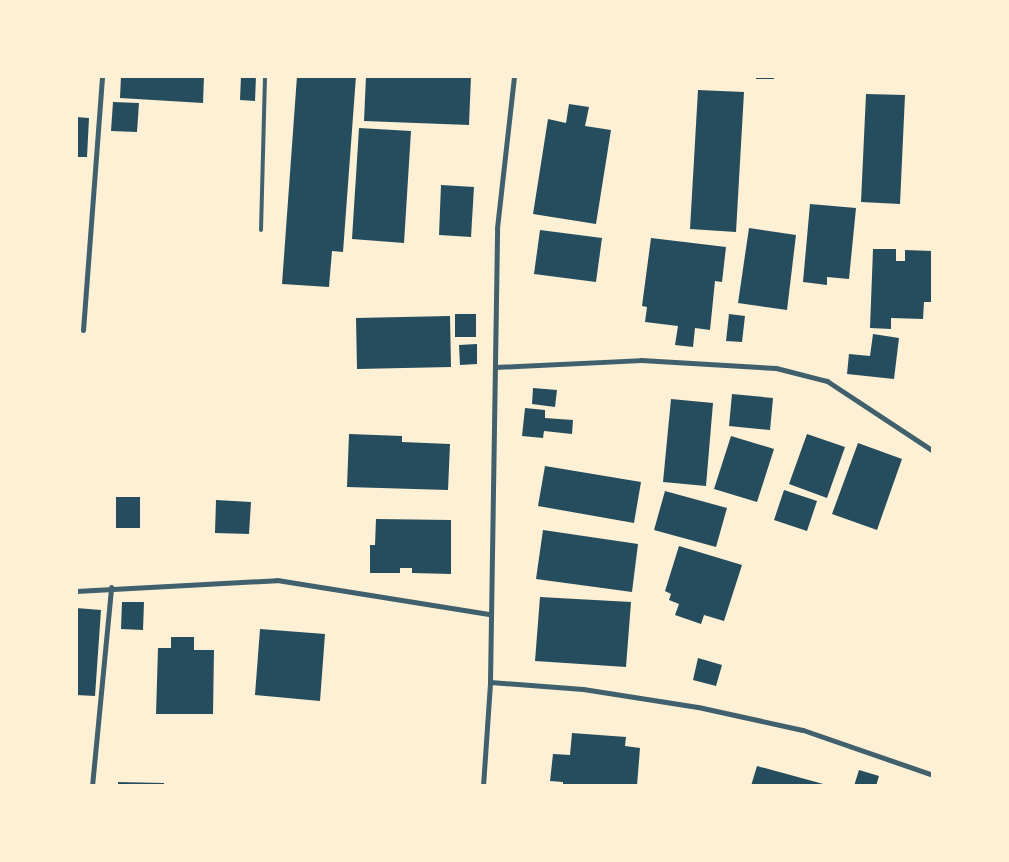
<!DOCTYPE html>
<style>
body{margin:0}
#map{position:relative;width:1009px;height:862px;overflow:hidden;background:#fdf0d5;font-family:"Roboto Condensed",sans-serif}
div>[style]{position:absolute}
.building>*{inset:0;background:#264d5e}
.service>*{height:4px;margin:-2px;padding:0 2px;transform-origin:2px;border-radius:2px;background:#3f606c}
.minor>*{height:5px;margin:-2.5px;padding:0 2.5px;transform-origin:2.5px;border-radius:2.5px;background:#3f606c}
span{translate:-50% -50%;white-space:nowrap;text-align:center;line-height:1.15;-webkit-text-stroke:4px #fdf0d5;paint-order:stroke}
.frame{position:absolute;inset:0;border:78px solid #fdf0d5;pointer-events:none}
</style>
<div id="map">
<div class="building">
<i style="clip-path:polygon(121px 76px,204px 76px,203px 103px,120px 98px)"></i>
<i style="clip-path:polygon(241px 76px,256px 76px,255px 101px,240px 100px)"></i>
<i style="clip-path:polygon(297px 76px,356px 76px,343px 252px,332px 251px,329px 287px,282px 284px)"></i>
<i style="clip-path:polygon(366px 76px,471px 76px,469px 125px,364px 121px)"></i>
<i style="clip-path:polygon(756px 76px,774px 76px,774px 79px,756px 79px)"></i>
<i style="clip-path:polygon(698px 90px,744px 92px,736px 232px,690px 229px)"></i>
<i style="clip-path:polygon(866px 94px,905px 95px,900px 204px,861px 202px)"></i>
<i style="clip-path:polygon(113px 102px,139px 103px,137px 132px,111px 131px)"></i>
<i style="clip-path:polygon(569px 104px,589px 107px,585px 126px,611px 130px,596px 224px,533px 214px,548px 119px,566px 123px)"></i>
<i style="clip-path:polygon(76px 117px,89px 118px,87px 157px,76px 157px)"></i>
<i style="clip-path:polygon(359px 128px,411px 131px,404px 243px,352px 239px)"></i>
<i style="clip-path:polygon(441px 185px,474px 187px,471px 237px,439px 235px)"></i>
<i style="clip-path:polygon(810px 204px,856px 208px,849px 279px,827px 277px,827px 285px,803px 282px)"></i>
<i style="clip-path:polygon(749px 228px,796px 235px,787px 310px,738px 303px)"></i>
<i style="clip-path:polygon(540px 230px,602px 238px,596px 282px,534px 274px)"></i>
<i style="clip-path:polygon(651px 238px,726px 247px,722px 282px,715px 281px,710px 330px,695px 328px,693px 347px,675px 345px,678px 326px,645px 322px,647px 307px,642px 306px)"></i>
<i style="clip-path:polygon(873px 249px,896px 249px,896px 261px,905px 261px,905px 250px,933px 251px,933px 302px,924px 302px,923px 319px,891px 318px,891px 329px,870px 328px)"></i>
<i style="clip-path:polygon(455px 314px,476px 314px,476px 337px,455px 337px)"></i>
<i style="clip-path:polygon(729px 314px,745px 316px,742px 342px,726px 341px)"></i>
<i style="clip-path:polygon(450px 316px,451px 367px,357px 369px,356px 318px)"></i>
<i style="clip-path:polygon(873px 334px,899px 338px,894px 379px,847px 374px,849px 354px,870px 356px)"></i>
<i style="clip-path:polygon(477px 344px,477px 364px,460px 365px,459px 345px)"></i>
<i style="clip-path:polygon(533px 388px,557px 390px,555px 407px,532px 404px)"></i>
<i style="clip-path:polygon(732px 394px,773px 398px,770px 430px,729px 426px)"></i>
<i style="clip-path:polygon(671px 399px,713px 403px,706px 486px,663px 482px)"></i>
<i style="clip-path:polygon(525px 408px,545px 410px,545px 418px,573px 420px,572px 434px,544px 431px,543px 438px,522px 436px)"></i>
<i style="clip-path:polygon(349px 434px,402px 436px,402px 442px,450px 444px,448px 490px,347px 487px)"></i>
<i style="clip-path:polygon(807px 434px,845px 447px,827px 498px,789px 484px)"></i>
<i style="clip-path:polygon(731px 436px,774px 449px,757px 502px,714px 489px)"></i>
<i style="clip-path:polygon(858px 443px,902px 459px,877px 530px,832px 514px)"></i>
<i style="clip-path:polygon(545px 466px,641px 482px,634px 523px,538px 506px)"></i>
<i style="clip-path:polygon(784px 490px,817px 501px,807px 531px,774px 520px)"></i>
<i style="clip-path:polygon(665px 491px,727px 508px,716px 547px,654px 530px)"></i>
<i style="clip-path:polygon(116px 497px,140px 497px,140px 528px,116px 528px)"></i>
<i style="clip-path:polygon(216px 500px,251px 502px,249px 534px,215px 533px)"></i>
<i style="clip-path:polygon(376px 519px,451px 520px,451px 574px,412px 573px,412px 568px,400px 568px,400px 573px,370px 573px,370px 545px,375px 545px)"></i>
<i style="clip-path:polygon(543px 530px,638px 544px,632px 592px,536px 579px)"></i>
<i style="clip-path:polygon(679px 546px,742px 565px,724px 621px,704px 615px,701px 624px,675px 615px,679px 604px,669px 600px,671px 594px,665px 591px)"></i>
<i style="clip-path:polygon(540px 597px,631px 602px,626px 667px,535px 661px)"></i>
<i style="clip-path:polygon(122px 602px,144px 602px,143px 630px,121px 629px)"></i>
<i style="clip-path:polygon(76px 608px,101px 610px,95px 696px,76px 695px)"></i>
<i style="clip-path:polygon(260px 629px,325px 634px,320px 701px,255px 695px)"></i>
<i style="clip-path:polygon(171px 637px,194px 637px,194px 650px,214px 650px,213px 714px,156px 714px,158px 648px,171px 648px)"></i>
<i style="clip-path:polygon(698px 658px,722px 665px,716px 686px,693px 680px)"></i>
<i style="clip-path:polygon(572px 733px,626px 737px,625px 746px,640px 748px,637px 786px,563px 786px,563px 782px,550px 781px,553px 754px,570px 755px)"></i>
<i style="clip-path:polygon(757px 766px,827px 785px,827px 786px,751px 786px)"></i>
<i style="clip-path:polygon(859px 770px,879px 776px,876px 786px,854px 786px)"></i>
<i style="clip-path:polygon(118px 782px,164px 783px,164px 786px,118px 786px)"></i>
</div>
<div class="service">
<i style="left:261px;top:230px;width:154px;rotate:-88.5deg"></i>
</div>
<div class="minor">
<i style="left:83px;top:330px;width:255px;rotate:-85.7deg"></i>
<i style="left:495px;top:367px;width:146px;rotate:-2.7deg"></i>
<i style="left:641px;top:360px;width:135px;rotate:3.4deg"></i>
<i style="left:776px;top:368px;width:53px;rotate:14.3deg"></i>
<i style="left:827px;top:381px;width:127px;rotate:33.4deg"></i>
<i style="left:76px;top:591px;width:201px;rotate:-3.1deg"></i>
<i style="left:277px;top:580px;width:216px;rotate:9.1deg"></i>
<i style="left:490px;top:682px;width:93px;rotate:4.3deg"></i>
<i style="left:583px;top:689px;width:116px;rotate:8.9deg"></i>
<i style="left:698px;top:707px;width:107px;rotate:12.4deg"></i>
<i style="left:803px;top:730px;width:138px;rotate:19.1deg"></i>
<i style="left:92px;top:786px;width:200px;rotate:-84.5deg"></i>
<i style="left:483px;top:786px;width:104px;rotate:-86.1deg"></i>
<i style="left:490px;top:682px;width:454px;rotate:-89.1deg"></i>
<i style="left:497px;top:228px;width:153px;rotate:-83.6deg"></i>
</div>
<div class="frame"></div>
</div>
